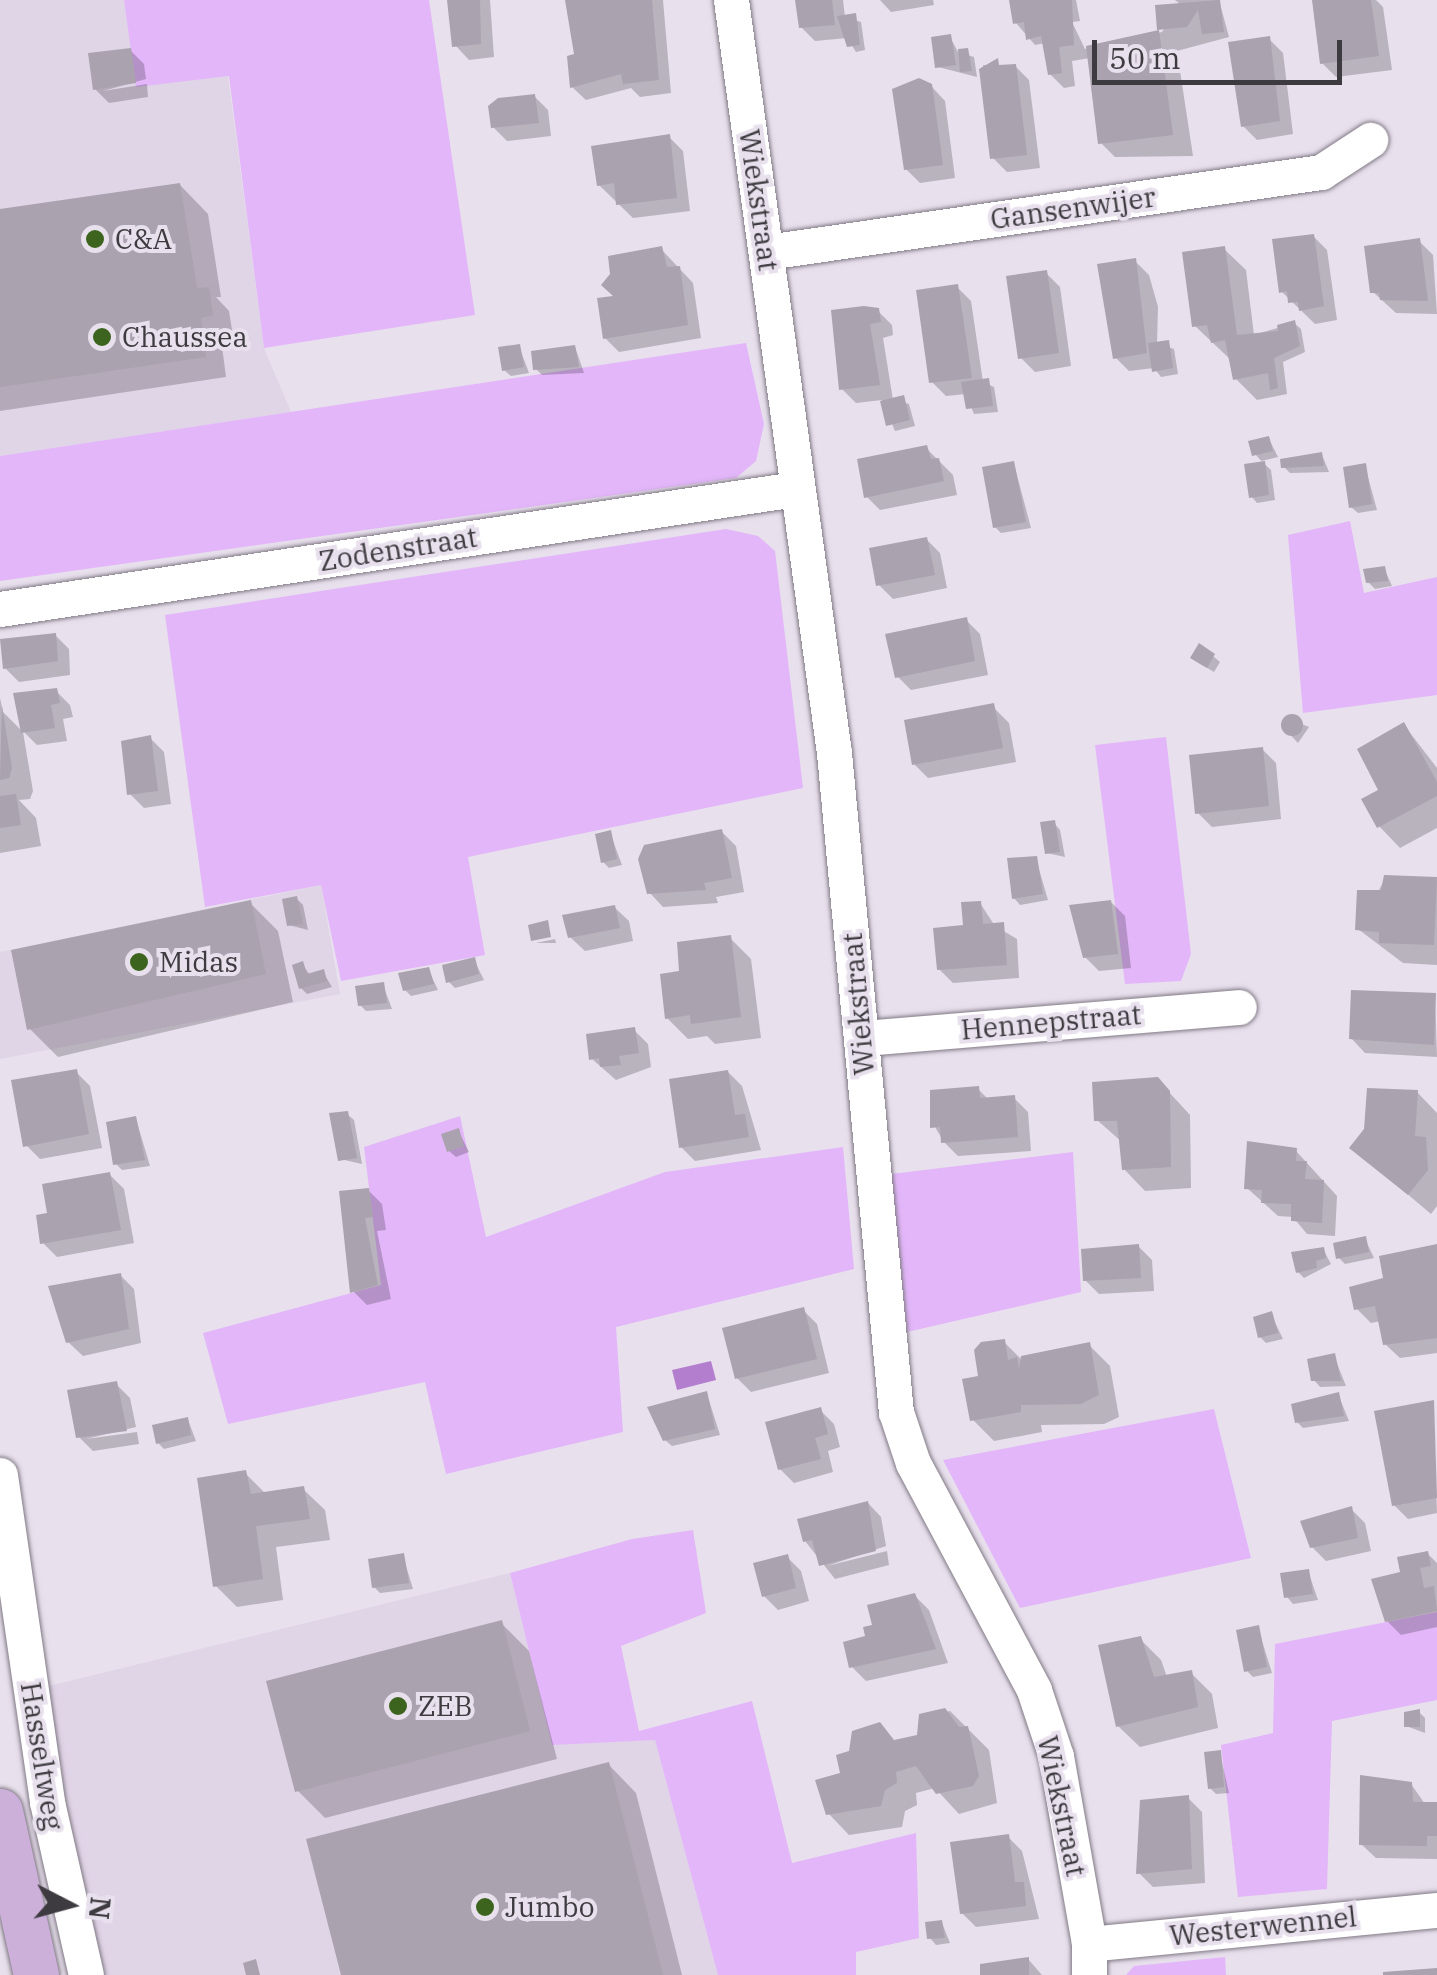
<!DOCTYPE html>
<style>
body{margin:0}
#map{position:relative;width:1437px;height:1975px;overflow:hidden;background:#e8e0ed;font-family:"IBM Plex Serif",serif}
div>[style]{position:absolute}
.built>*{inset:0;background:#e0d4e7}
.green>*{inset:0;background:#e2b6f9}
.water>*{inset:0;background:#b47ecf}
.shadow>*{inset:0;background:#0003}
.building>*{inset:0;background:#aaa2ae}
.round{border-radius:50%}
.roads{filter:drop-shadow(0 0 2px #817a85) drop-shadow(0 0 2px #817a85)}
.minor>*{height:35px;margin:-17.5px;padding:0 17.5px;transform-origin:17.5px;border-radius:17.5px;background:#fff}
.major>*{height:45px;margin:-22.5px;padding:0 22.5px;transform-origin:22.5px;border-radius:22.5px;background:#ccb0da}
.dots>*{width:28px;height:28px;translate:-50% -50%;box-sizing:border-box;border:5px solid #e8e0ed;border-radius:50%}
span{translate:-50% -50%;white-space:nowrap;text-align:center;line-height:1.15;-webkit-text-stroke:8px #e8e0ed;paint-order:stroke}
.street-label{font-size:28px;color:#3e3b40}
.poi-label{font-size:28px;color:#3e3b40}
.left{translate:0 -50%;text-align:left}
.north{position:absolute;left:20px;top:1855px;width:100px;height:100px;-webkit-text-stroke:8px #e8e0ed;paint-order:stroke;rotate:96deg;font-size:28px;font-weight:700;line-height:40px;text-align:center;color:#3e3b40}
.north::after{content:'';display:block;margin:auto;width:35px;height:45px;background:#3e3b40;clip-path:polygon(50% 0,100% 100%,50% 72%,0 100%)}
.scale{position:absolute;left:1092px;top:40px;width:250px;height:45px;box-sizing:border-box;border:5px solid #3e3b40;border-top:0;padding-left:12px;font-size:30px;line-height:35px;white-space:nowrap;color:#3e3b40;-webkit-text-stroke:8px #e8e0ed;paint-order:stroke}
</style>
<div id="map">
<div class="built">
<i style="clip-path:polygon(0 0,124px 0,137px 86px,228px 76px,264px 348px,291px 412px,0 456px)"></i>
<i style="clip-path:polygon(321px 885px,340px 994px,0 1059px,0 952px)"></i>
<i style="clip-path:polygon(510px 1573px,552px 1744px,655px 1740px,718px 1975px,104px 1975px,41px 1688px)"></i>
</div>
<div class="green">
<i style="clip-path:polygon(124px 0,429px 0,475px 315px,264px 348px,229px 76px,136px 87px)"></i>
<i style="clip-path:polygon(746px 343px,764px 424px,756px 461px,736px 478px,0 581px,0 456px)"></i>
<i style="clip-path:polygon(1350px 521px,1364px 593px,1437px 577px,1437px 695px,1303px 713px,1288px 535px)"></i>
<i style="clip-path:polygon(726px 529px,758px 536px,775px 551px,803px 788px,468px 857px,485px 955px,341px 981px,321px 885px,205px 907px,165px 615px)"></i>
<i style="clip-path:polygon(1166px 737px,1191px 954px,1181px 981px,1125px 984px,1095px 745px)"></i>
<i style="clip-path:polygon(460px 1116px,486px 1237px,665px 1172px,843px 1147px,854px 1269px,616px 1327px,623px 1432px,446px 1474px,425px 1382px,228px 1424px,203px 1333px,381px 1285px,364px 1147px)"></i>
<i style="clip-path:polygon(1073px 1152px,1081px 1292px,907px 1332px,891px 1174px)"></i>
<i style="clip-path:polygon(1214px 1409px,1251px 1558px,1020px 1608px,943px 1460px)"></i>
<i style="clip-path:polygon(693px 1530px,706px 1613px,621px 1646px,639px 1731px,752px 1701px,792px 1863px,916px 1833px,919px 1938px,856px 1952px,856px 1975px,718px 1975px,655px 1740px,552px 1745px,510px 1573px,632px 1539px)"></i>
<i style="clip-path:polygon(1437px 1612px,1437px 1700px,1332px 1721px,1327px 1889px,1238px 1897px,1221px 1745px,1273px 1733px,1275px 1644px)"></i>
<i style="clip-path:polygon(1225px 1957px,1226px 1975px,1126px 1975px,1134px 1966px)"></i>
</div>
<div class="water">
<i style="clip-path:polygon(711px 1361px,716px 1380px,677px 1390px,672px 1370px)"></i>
</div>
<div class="shadow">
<i style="clip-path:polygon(449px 0,490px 0,494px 57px,469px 60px,455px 45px)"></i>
<i style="clip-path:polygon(568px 0,663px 0,671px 93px,640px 97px,631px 88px,586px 100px,572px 87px,576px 56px)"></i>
<i style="clip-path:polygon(797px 0,843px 0,845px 17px,861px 22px,865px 50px,856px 52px,847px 38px,815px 41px,801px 27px)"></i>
<i style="clip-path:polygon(880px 0,933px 0,934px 5px,891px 12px)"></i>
<i style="clip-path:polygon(1012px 0,1076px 0,1080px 21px,1072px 22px,1085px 49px,1162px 32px,1180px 4px,1175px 0,1219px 0,1229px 37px,1177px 51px,1193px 156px,1115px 157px,1101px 143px,1090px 58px,1072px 61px,1075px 86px,1064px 88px,1050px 74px,1045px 43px,1035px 45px,1016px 23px)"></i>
<i style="clip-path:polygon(1315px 0,1376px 0,1383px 7px,1392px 70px,1336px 77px,1322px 63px)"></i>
<i style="clip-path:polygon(950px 37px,958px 52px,974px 57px,977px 77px,938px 67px)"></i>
<i style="clip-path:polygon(1269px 39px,1283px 53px,1293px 134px,1257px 140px,1243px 126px)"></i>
<i style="clip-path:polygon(130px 50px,144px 64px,146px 79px,103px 91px,147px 84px,148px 97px,109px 103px,95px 89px)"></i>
<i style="clip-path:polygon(983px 65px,1015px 66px,1029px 80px,1040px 168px,1007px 172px,993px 158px)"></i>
<i style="clip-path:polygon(931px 86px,945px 101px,955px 178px,920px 183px,906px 169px)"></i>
<i style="clip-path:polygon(534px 96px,548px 110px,551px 136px,507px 141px,493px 127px)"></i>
<i style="clip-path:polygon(669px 137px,683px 151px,690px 211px,633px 218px,599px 185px)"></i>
<i style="clip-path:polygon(180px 185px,208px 214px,221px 297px,216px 297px,229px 311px,233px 336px,221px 339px,226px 377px,0 411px,0 211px)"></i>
<i style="clip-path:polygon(1313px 236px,1327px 250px,1337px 320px,1315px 324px,1281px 291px)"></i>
<i style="clip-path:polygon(1419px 241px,1433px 255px,1437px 314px,1396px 313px,1373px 292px)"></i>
<i style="clip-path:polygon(661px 249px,693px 283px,701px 338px,619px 352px,605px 338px,617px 298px)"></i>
<i style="clip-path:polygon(1224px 249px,1246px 270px,1254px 335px,1294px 323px,1301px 329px,1305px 352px,1283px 362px,1287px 394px,1257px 400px,1235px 378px,1232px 361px,1195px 326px)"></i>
<i style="clip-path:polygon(1135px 261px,1149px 275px,1158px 307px,1157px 344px,1174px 349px,1178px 374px,1161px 377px,1154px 368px,1129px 371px,1115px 357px)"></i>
<i style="clip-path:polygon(1046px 273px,1060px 287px,1071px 366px,1035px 372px,1021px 358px)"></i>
<i style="clip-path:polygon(957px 287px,971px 301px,983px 382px,994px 387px,998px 412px,974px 414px,966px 394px,946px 396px,932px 382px)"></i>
<i style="clip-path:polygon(878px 311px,892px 325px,893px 335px,883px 338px,893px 400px,909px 404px,915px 426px,895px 431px,882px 400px,856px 403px,842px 389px,833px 312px)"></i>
<i style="clip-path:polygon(519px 346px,529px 373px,511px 376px,504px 370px)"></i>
<i style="clip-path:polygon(575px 347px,584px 373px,542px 375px,536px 369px)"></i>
<i style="clip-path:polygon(1269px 439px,1278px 457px,1261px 461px,1271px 470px,1275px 500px,1257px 503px,1251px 496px,1264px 464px,1255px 454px)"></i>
<i style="clip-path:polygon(926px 448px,953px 475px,957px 495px,880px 510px,866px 496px)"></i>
<i style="clip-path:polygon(1322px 455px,1329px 472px,1290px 473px,1284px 467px)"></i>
<i style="clip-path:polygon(1014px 464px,1031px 528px,1001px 533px,995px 527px)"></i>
<i style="clip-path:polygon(1365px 466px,1377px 510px,1358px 513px,1351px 507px)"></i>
<i style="clip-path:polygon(926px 539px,940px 553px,947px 588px,893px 599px,879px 585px)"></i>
<i style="clip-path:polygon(1384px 568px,1392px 586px,1375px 589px,1368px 582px)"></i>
<i style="clip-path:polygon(966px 620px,980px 634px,988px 675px,911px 690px,897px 676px)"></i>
<i style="clip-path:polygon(55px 635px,69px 649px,70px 675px,19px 682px,5px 668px)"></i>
<i style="clip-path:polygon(1213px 656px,1220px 662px,1214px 672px,1199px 663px)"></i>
<i style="clip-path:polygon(56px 691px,70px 705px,73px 717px,63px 719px,67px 741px,37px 745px,23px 731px)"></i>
<i style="clip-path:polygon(0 698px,3px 712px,23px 732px,33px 791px,30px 799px,19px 800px,36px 818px,41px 846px,0 853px)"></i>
<i style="clip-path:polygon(995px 709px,1009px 723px,1016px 762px,928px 778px,914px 764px)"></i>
<i style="clip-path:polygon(1290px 719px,1309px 727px,1298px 743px,1282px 726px)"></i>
<i style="clip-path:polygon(1404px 725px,1437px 768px,1437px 828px,1400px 848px,1379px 826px,1381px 791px)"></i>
<i style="clip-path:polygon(150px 738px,164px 752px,171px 804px,144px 808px,130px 794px)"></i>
<i style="clip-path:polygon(1262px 749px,1276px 763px,1281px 819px,1212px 827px,1198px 813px)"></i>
<i style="clip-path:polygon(1054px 823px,1060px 830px,1065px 857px,1047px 853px)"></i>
<i style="clip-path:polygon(722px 832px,736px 846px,744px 892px,716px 897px,718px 903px,663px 907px,649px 892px)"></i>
<i style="clip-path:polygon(610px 833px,622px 865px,609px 868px,603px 862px)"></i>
<i style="clip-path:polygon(1036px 859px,1048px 900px,1020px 905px,1014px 898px)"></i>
<i style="clip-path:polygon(1386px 877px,1437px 880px,1437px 965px,1403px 963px,1358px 929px)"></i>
<i style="clip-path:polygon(296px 898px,303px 905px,308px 930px,289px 925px)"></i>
<i style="clip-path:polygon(1111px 902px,1125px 916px,1131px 968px,1099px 971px,1085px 957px)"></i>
<i style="clip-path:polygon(250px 903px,278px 931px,293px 1002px,58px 1057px,30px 1029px)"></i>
<i style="clip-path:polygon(980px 903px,995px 926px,1017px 939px,1019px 978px,953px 983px,939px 969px)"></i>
<i style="clip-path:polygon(614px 907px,629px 921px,633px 941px,585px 951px,570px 937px)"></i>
<i style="clip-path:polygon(730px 938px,751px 959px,761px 1038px,715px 1044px,707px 1036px,688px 1039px,667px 1018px,682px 973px)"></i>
<i style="clip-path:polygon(555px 939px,556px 943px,536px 943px)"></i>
<i style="clip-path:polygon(474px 960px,484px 980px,455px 988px,449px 982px)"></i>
<i style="clip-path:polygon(302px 964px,310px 975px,323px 972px,332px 987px,307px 994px,301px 988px)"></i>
<i style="clip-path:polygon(428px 969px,438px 990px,411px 996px,405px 990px)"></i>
<i style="clip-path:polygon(383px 985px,392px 1009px,366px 1011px,360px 1005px)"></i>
<i style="clip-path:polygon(1435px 996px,1437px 1057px,1365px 1053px,1351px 1038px)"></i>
<i style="clip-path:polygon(634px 1030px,648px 1044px,651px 1067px,616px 1080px,592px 1059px)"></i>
<i style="clip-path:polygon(76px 1072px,90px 1086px,102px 1148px,40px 1159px,26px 1145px)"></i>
<i style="clip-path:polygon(728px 1072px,742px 1086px,761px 1150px,695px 1161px,681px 1147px)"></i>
<i style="clip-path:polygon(1157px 1079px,1190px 1115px,1191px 1188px,1145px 1191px,1124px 1169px,1122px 1142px,1097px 1120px)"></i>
<i style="clip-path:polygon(978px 1089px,989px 1100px,1014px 1098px,1028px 1112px,1031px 1151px,958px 1156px,944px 1142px,935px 1127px)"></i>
<i style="clip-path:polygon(1417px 1092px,1437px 1113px,1437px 1206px,1431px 1214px,1353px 1148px)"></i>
<i style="clip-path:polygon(347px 1114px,354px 1120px,362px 1164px,340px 1159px)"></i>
<i style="clip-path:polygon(136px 1119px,150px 1166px,122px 1170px,116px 1164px)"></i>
<i style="clip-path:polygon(458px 1130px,469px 1152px,456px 1157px,449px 1151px)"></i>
<i style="clip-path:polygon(1296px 1151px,1337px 1196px,1335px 1236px,1307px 1234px,1293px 1217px,1278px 1216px,1247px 1188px)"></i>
<i style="clip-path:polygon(110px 1175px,124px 1189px,134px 1243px,57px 1257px,43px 1243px,50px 1216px)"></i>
<i style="clip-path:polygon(368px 1190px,382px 1204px,386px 1230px,377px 1231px,391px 1299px,367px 1305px,353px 1291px)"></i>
<i style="clip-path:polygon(1365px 1239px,1374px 1258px,1345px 1264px,1339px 1258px)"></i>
<i style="clip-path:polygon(1138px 1246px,1152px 1260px,1154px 1291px,1099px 1294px,1085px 1280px)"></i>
<i style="clip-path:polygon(1437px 1246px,1437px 1353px,1400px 1358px,1385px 1344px,1381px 1321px,1371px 1323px,1357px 1309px)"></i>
<i style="clip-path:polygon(1323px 1249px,1331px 1264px,1304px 1278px,1298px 1272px)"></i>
<i style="clip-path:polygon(120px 1275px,134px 1289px,141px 1343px,83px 1356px,68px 1342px)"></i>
<i style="clip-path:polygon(803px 1310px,817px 1324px,829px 1373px,751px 1392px,737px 1378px)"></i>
<i style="clip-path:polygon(1271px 1314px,1283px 1339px,1266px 1343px,1260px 1337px)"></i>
<i style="clip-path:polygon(1004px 1342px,1021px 1359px,1089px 1345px,1110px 1366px,1119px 1417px,1104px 1424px,1041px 1425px,1042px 1432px,994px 1441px,973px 1420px,981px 1378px)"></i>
<i style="clip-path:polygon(1334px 1356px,1346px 1386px,1320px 1387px,1314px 1380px)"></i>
<i style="clip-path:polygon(116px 1384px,130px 1398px,136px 1427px,86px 1439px,137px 1432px,139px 1444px,93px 1451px,79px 1437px)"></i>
<i style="clip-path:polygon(707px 1394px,720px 1435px,672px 1446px,665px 1440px)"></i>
<i style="clip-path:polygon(1338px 1394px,1349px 1421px,1303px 1428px,1297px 1422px)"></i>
<i style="clip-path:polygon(1433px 1403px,1437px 1513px,1408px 1519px,1394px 1505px)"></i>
<i style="clip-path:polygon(820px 1410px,834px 1424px,840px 1447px,828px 1451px,833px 1472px,794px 1483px,780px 1469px)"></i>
<i style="clip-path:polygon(188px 1420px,196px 1441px,164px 1449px,158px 1443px)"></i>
<i style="clip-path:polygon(245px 1473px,266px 1494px,303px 1489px,325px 1510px,330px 1540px,276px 1547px,283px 1600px,237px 1607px,216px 1586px)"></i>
<i style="clip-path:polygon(868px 1503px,881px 1517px,886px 1546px,827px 1566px,887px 1551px,889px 1565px,835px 1579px,805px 1541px)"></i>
<i style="clip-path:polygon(1351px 1509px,1365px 1523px,1371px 1551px,1326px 1561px,1312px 1547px)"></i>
<i style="clip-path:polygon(1427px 1553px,1437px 1563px,1437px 1627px,1401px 1635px,1387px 1621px,1403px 1574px)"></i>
<i style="clip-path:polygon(403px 1556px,413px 1589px,380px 1593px,374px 1587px)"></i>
<i style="clip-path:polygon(787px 1557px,801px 1571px,809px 1601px,778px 1610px,764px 1596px)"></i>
<i style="clip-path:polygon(1308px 1571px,1318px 1600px,1293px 1604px,1287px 1597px)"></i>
<i style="clip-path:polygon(915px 1596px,929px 1610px,948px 1663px,866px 1681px,852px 1667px,868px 1638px)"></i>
<i style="clip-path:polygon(501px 1623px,529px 1651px,557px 1759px,325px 1818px,297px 1790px)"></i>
<i style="clip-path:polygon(1258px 1628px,1272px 1673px,1253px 1677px,1247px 1671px)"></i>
<i style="clip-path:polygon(1140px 1639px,1161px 1660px,1167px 1677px,1191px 1673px,1212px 1694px,1218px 1728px,1140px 1747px,1118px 1726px)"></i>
<i style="clip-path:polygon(950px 1711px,989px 1750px,997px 1803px,959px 1814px,935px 1788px,916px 1793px,917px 1805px,905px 1811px,902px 1827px,849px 1835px,828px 1813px,843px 1775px,896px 1742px,919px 1737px,921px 1716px)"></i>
<i style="clip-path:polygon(1419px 1712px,1425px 1718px,1425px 1733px,1406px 1726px)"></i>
<i style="clip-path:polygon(1220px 1753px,1229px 1793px,1216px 1794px,1210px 1788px)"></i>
<i style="clip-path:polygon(608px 1764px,636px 1793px,682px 1975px,344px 1975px)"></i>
<i style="clip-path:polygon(1411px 1784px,1425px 1804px,1437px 1804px,1437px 1859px,1376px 1858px,1361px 1844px)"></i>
<i style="clip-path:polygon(1188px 1798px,1202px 1812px,1205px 1883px,1153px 1887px,1139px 1873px)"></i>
<i style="clip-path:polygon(1008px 1837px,1022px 1851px,1039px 1919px,976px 1927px,962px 1913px)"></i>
<i style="clip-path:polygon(942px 1923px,950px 1943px,936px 1945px,930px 1938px)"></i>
<i style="clip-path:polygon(1028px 1959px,1042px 1975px,983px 1975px)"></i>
</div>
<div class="building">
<i style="clip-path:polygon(447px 0,480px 0,481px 44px,452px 47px)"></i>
<i style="clip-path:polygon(565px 0,652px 0,659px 80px,623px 84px,621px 74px,570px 88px,567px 56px,574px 54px)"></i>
<i style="clip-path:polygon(795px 0,832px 0,835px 25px,799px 28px)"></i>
<i style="clip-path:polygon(1009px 0,1072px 0,1074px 45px,1059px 47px,1062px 73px,1048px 75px,1041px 36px,1026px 40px,1024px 22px,1013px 24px)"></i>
<i style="clip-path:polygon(1220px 0,1224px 32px,1202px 34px,1198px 10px,1187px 27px,1157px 30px,1155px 5px)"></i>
<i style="clip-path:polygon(1312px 0,1371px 0,1379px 56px,1320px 64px)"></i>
<i style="clip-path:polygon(856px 13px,860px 45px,847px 47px,837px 16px)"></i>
<i style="clip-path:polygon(1159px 30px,1173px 135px,1098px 144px,1086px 46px)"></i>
<i style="clip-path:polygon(951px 34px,956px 65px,935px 68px,931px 37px)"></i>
<i style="clip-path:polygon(1270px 36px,1280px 121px,1241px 127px,1228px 42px)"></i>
<i style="clip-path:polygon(131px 48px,136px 83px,93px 90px,88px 53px)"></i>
<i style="clip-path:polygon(968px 48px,972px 71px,960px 72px,958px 49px)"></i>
<i style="clip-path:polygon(998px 58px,999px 65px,1016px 64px,1027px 155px,990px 159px,979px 69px)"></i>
<i style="clip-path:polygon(919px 78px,932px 84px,943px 165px,904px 170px,892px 89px)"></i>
<i style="clip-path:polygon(535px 94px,539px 123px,491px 128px,488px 106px,498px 98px)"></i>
<i style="clip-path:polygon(670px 134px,677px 198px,616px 205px,614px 183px,597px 186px,591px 146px)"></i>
<i style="clip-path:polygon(180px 183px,197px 288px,209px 287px,213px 315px,201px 318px,206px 357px,0 387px,0 209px)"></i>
<i style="clip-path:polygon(1314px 234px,1324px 306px,1299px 311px,1298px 302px,1288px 303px,1287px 291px,1279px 293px,1272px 239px)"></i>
<i style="clip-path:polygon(1420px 238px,1428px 301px,1380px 300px,1379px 293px,1370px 293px,1364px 246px)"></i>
<i style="clip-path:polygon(662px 246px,667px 267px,680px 266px,688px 325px,603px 339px,597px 298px,613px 296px,601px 285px,610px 274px,608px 256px)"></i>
<i style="clip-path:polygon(1225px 246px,1237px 335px,1278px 331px,1277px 325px,1295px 320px,1300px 346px,1274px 358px,1278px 388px,1270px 390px,1268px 373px,1233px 380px,1225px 340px,1211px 343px,1207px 325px,1192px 327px,1182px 252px)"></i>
<i style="clip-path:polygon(1136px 258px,1147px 353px,1113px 359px,1097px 264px)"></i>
<i style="clip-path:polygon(1047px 270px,1059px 353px,1018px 359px,1006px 276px)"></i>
<i style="clip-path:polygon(958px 284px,972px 378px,929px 383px,916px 290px)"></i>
<i style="clip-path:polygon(864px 306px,879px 308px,881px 322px,870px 324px,880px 385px,839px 390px,831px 310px)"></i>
<i style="clip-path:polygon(1169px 340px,1173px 368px,1152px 372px,1148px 343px)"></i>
<i style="clip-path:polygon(520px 344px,524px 367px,502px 371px,498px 347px)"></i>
<i style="clip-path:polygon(575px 345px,579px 367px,533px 370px,531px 351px)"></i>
<i style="clip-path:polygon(989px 378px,993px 406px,966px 409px,961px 382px)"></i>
<i style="clip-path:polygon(904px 395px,910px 420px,886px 426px,880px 401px)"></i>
<i style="clip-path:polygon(1269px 436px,1273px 451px,1252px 456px,1248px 441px)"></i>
<i style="clip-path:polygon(927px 445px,931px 459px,939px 458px,944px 481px,864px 498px,857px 459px)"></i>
<i style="clip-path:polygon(1322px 452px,1324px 466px,1281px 468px,1280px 459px)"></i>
<i style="clip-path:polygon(1014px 461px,1026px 522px,993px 528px,982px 467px)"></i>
<i style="clip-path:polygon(1265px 461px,1269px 495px,1249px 498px,1244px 464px)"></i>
<i style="clip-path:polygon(1366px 463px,1372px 504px,1349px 508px,1343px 467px)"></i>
<i style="clip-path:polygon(927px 537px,935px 575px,876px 586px,869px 548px)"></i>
<i style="clip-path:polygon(1385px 566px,1388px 581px,1366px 583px,1363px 569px)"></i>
<i style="clip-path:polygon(967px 617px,975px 661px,895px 678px,885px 634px)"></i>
<i style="clip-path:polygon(56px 633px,58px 661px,3px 669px,0 639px)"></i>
<i style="clip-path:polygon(1199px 643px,1215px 654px,1207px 668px,1190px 658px)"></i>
<i style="clip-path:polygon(57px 688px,60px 703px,51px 705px,55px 728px,21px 733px,13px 693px)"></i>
<i style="clip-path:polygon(994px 703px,1003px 748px,912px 765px,904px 720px)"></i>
<i style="clip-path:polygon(2px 706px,12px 768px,9px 778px,0 780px)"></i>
<i class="round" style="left:1281px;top:714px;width:22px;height:22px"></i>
<i style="clip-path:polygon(1404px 722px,1437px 782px,1437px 796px,1377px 828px,1361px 799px,1378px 790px,1357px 749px)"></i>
<i style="clip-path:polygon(151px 735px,158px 791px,127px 795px,121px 741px)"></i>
<i style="clip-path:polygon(1263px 747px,1269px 806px,1195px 814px,1189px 755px)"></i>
<i style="clip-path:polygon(16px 794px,21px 825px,0 828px,0 796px)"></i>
<i style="clip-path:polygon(1055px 820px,1060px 852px,1045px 854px,1040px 822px)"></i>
<i style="clip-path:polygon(722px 829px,732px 878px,704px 883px,706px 890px,647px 894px,638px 859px,644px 845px)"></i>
<i style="clip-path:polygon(611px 830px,617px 859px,601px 863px,595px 834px)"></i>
<i style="clip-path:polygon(1037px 856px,1043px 894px,1012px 899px,1007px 858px)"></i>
<i style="clip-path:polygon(1384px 875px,1437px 877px,1434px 945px,1379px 943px,1379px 932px,1355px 930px,1357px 890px,1381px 890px)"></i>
<i style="clip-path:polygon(297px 896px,303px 924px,287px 926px,282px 899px)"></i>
<i style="clip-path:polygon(251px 900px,266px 974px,27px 1030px,11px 950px)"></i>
<i style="clip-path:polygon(1111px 900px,1118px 954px,1083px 958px,1069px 905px)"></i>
<i style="clip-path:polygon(981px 901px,983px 924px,1004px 922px,1007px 965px,937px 970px,933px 928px,963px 925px,961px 902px)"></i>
<i style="clip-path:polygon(615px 905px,620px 928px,568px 938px,562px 915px)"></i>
<i style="clip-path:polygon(548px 920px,551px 937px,531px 941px,528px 925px)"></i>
<i style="clip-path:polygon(731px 935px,741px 1017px,691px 1024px,690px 1015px,665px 1019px,660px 974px,679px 971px,677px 942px)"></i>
<i style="clip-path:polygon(475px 957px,479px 974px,446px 983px,442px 965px)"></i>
<i style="clip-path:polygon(303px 961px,307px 974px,324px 969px,327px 981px,299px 989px,292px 965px)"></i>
<i style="clip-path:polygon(429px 967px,434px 984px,403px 991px,398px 973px)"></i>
<i style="clip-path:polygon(384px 982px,387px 1003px,358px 1006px,355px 986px)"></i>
<i style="clip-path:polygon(1351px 990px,1436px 993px,1434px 1045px,1349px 1039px)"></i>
<i style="clip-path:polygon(635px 1027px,639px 1053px,619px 1056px,621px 1065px,600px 1067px,599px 1058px,589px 1060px,586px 1034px)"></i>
<i style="clip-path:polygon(77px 1069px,89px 1134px,23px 1147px,11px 1080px)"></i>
<i style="clip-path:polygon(728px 1070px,735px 1115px,745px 1114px,749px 1137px,679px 1148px,669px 1079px)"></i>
<i style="clip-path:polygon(1158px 1077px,1170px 1091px,1171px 1167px,1122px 1170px,1117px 1121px,1094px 1121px,1092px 1082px)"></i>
<i style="clip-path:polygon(979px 1086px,980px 1098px,1015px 1095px,1018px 1137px,941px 1143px,940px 1127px,930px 1128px,930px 1090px)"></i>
<i style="clip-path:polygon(1367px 1088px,1418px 1090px,1415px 1136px,1426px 1137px,1428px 1170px,1408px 1195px,1349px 1148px,1364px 1129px)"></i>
<i style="clip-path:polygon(348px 1111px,357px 1158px,338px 1161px,329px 1113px)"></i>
<i style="clip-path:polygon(136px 1116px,145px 1160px,113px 1165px,106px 1122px)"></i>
<i style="clip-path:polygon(459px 1128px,464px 1146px,447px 1152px,441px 1134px)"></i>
<i style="clip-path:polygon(1247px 1141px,1297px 1148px,1296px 1161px,1307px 1161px,1305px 1179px,1324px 1180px,1322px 1223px,1291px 1221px,1291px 1204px,1261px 1203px,1262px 1190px,1244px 1189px)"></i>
<i style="clip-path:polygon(110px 1172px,121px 1230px,40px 1244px,36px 1215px,47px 1213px,42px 1184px)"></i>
<i style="clip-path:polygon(369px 1188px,373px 1217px,365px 1218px,378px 1285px,350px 1293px,339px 1191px)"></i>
<i style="clip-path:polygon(1366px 1236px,1369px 1252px,1336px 1259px,1333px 1243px)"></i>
<i style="clip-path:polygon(1139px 1244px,1141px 1278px,1083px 1281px,1081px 1249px)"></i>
<i style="clip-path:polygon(1437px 1244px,1437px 1338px,1383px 1345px,1375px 1306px,1354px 1310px,1349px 1287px,1383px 1278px,1379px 1256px)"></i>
<i style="clip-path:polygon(1324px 1247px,1326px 1258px,1316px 1261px,1317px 1268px,1296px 1273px,1291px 1252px)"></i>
<i style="clip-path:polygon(121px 1273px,129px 1329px,66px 1343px,48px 1286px)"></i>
<i style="clip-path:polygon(804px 1307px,817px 1359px,735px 1379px,722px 1328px)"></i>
<i style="clip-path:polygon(1272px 1311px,1278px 1333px,1258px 1338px,1253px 1317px)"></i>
<i style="clip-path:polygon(1005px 1339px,1008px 1360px,1017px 1357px,1019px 1369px,1021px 1356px,1090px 1342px,1099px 1395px,1081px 1404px,1021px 1405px,1021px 1412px,970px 1421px,962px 1379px,978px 1376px,974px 1350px,981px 1342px)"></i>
<i style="clip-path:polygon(1335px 1353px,1341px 1381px,1311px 1381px,1307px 1359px)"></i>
<i style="clip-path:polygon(117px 1381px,127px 1431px,76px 1438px,67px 1390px)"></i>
<i style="clip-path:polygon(707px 1391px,715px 1429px,663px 1441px,647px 1407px)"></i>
<i style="clip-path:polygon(1339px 1392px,1344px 1416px,1295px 1423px,1291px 1404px)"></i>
<i style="clip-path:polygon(1434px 1400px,1437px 1498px,1392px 1506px,1374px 1411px)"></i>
<i style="clip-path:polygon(821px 1407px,828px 1434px,815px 1438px,821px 1459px,778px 1470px,765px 1422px)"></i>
<i style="clip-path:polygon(188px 1417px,191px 1435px,156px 1444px,152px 1425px)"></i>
<i style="clip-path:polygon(246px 1470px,251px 1494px,304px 1486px,310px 1519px,256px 1526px,263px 1579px,213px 1587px,197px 1478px)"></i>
<i style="clip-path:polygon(868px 1501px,876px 1551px,819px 1566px,812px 1540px,803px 1542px,797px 1519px)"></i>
<i style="clip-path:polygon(1352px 1506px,1358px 1538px,1310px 1548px,1300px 1521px)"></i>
<i style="clip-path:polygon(1428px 1551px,1431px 1566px,1420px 1568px,1424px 1588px,1434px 1586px,1437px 1611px,1385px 1622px,1371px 1579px,1400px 1572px,1397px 1557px)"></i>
<i style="clip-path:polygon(404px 1553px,409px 1583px,372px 1588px,368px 1559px)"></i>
<i style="clip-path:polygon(788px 1554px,796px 1588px,762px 1597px,753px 1563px)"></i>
<i style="clip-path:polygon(1309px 1569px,1313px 1594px,1284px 1598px,1280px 1573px)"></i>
<i style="clip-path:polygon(915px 1593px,936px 1649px,849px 1668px,843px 1642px,865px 1636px,863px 1627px,872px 1625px,867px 1605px)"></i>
<i style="clip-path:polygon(502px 1620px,530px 1731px,295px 1792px,266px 1681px)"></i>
<i style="clip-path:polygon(1259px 1625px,1267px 1667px,1244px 1672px,1236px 1630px)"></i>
<i style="clip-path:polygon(1141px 1636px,1154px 1677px,1192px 1670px,1198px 1707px,1116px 1727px,1098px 1645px)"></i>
<i style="clip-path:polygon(945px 1708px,959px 1727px,968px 1726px,979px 1776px,973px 1786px,936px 1794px,916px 1766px,896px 1772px,897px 1783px,885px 1790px,881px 1806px,826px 1815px,815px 1780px,840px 1773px,836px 1755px,849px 1751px,852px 1731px,880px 1722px,894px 1740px,917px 1735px,919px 1714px)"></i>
<i style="clip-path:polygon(1420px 1709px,1420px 1727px,1404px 1727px,1404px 1712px)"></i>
<i style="clip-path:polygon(1221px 1750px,1224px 1787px,1208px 1789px,1204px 1752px)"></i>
<i style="clip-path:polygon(609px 1762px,663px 1975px,341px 1975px,306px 1839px)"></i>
<i style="clip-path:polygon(1360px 1775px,1412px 1782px,1413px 1802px,1437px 1802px,1437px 1836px,1427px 1836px,1427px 1846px,1359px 1845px)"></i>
<i style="clip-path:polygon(1189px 1795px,1192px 1869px,1136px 1874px,1140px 1800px)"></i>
<i style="clip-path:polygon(1009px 1834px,1015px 1882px,1024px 1882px,1026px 1906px,960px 1914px,950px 1842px)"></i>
<i style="clip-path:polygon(942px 1920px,945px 1938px,927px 1939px,925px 1922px)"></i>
<i style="clip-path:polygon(1029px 1957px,1029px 1975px,980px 1975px,980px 1964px)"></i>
<i style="clip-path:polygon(256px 1959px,260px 1975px,246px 1975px,243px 1963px)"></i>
<i style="clip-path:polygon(1437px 1968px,1437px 1975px,1383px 1975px,1383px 1972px)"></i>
</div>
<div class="roads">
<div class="minor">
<i style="left:731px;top:0;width:760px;rotate:82.21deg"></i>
<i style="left:834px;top:753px;width:662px;rotate:84.63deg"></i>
<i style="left:896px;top:1412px;width:54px;rotate:71.6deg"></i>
<i style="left:913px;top:1463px;width:257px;rotate:61.9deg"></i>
<i style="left:1034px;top:1690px;width:70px;rotate:71.6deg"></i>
<i style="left:1056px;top:1756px;width:191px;rotate:80deg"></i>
<i style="left:1089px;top:1944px;width:31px;rotate:90deg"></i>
<i style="left:767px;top:252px;width:560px;rotate:-8.22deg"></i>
<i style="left:1321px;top:172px;width:59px;rotate:-33.1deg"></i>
<i style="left:0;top:609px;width:804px;rotate:-8.58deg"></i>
<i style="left:863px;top:1038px;width:377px;rotate:-4.7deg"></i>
<i style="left:0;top:1475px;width:330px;rotate:81.8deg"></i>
<i style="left:47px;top:1802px;width:177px;rotate:77.3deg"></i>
<i style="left:1089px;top:1944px;width:350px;rotate:-5.6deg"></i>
</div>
<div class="major">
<i style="left:0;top:1811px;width:168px;rotate:77.6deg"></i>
</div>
</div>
<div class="dots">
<i style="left:95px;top:239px;background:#3d641e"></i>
<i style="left:102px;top:337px;background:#3d641e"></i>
<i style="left:139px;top:962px;background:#3d641e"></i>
<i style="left:398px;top:1706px;background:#3d641e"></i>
<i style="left:485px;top:1907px;background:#3d641e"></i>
</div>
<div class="street-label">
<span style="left:759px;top:200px;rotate:82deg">Wiekstraat</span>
<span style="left:1073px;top:208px;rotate:-8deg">Gansenwijer</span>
<span style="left:398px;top:549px;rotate:-9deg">Zodenstraat</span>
<span style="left:858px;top:1004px;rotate:-95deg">Wiekstraat</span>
<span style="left:1051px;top:1022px;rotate:-5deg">Hennepstraat</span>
<span style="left:42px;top:1756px;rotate:81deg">Hasseltweg</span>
<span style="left:1062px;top:1806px;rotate:78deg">Wiekstraat</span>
<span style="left:1263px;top:1926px;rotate:-6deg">Westerwennel</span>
</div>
<div class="poi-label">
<span class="left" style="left:115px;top:239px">C&amp;A</span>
<span class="left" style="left:122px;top:337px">Chaussea</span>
<span class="left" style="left:159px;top:962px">Midas</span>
<span class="left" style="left:418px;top:1706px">ZEB</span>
<span class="left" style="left:505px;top:1907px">Jumbo</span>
</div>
<div class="north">N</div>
<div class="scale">50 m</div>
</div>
